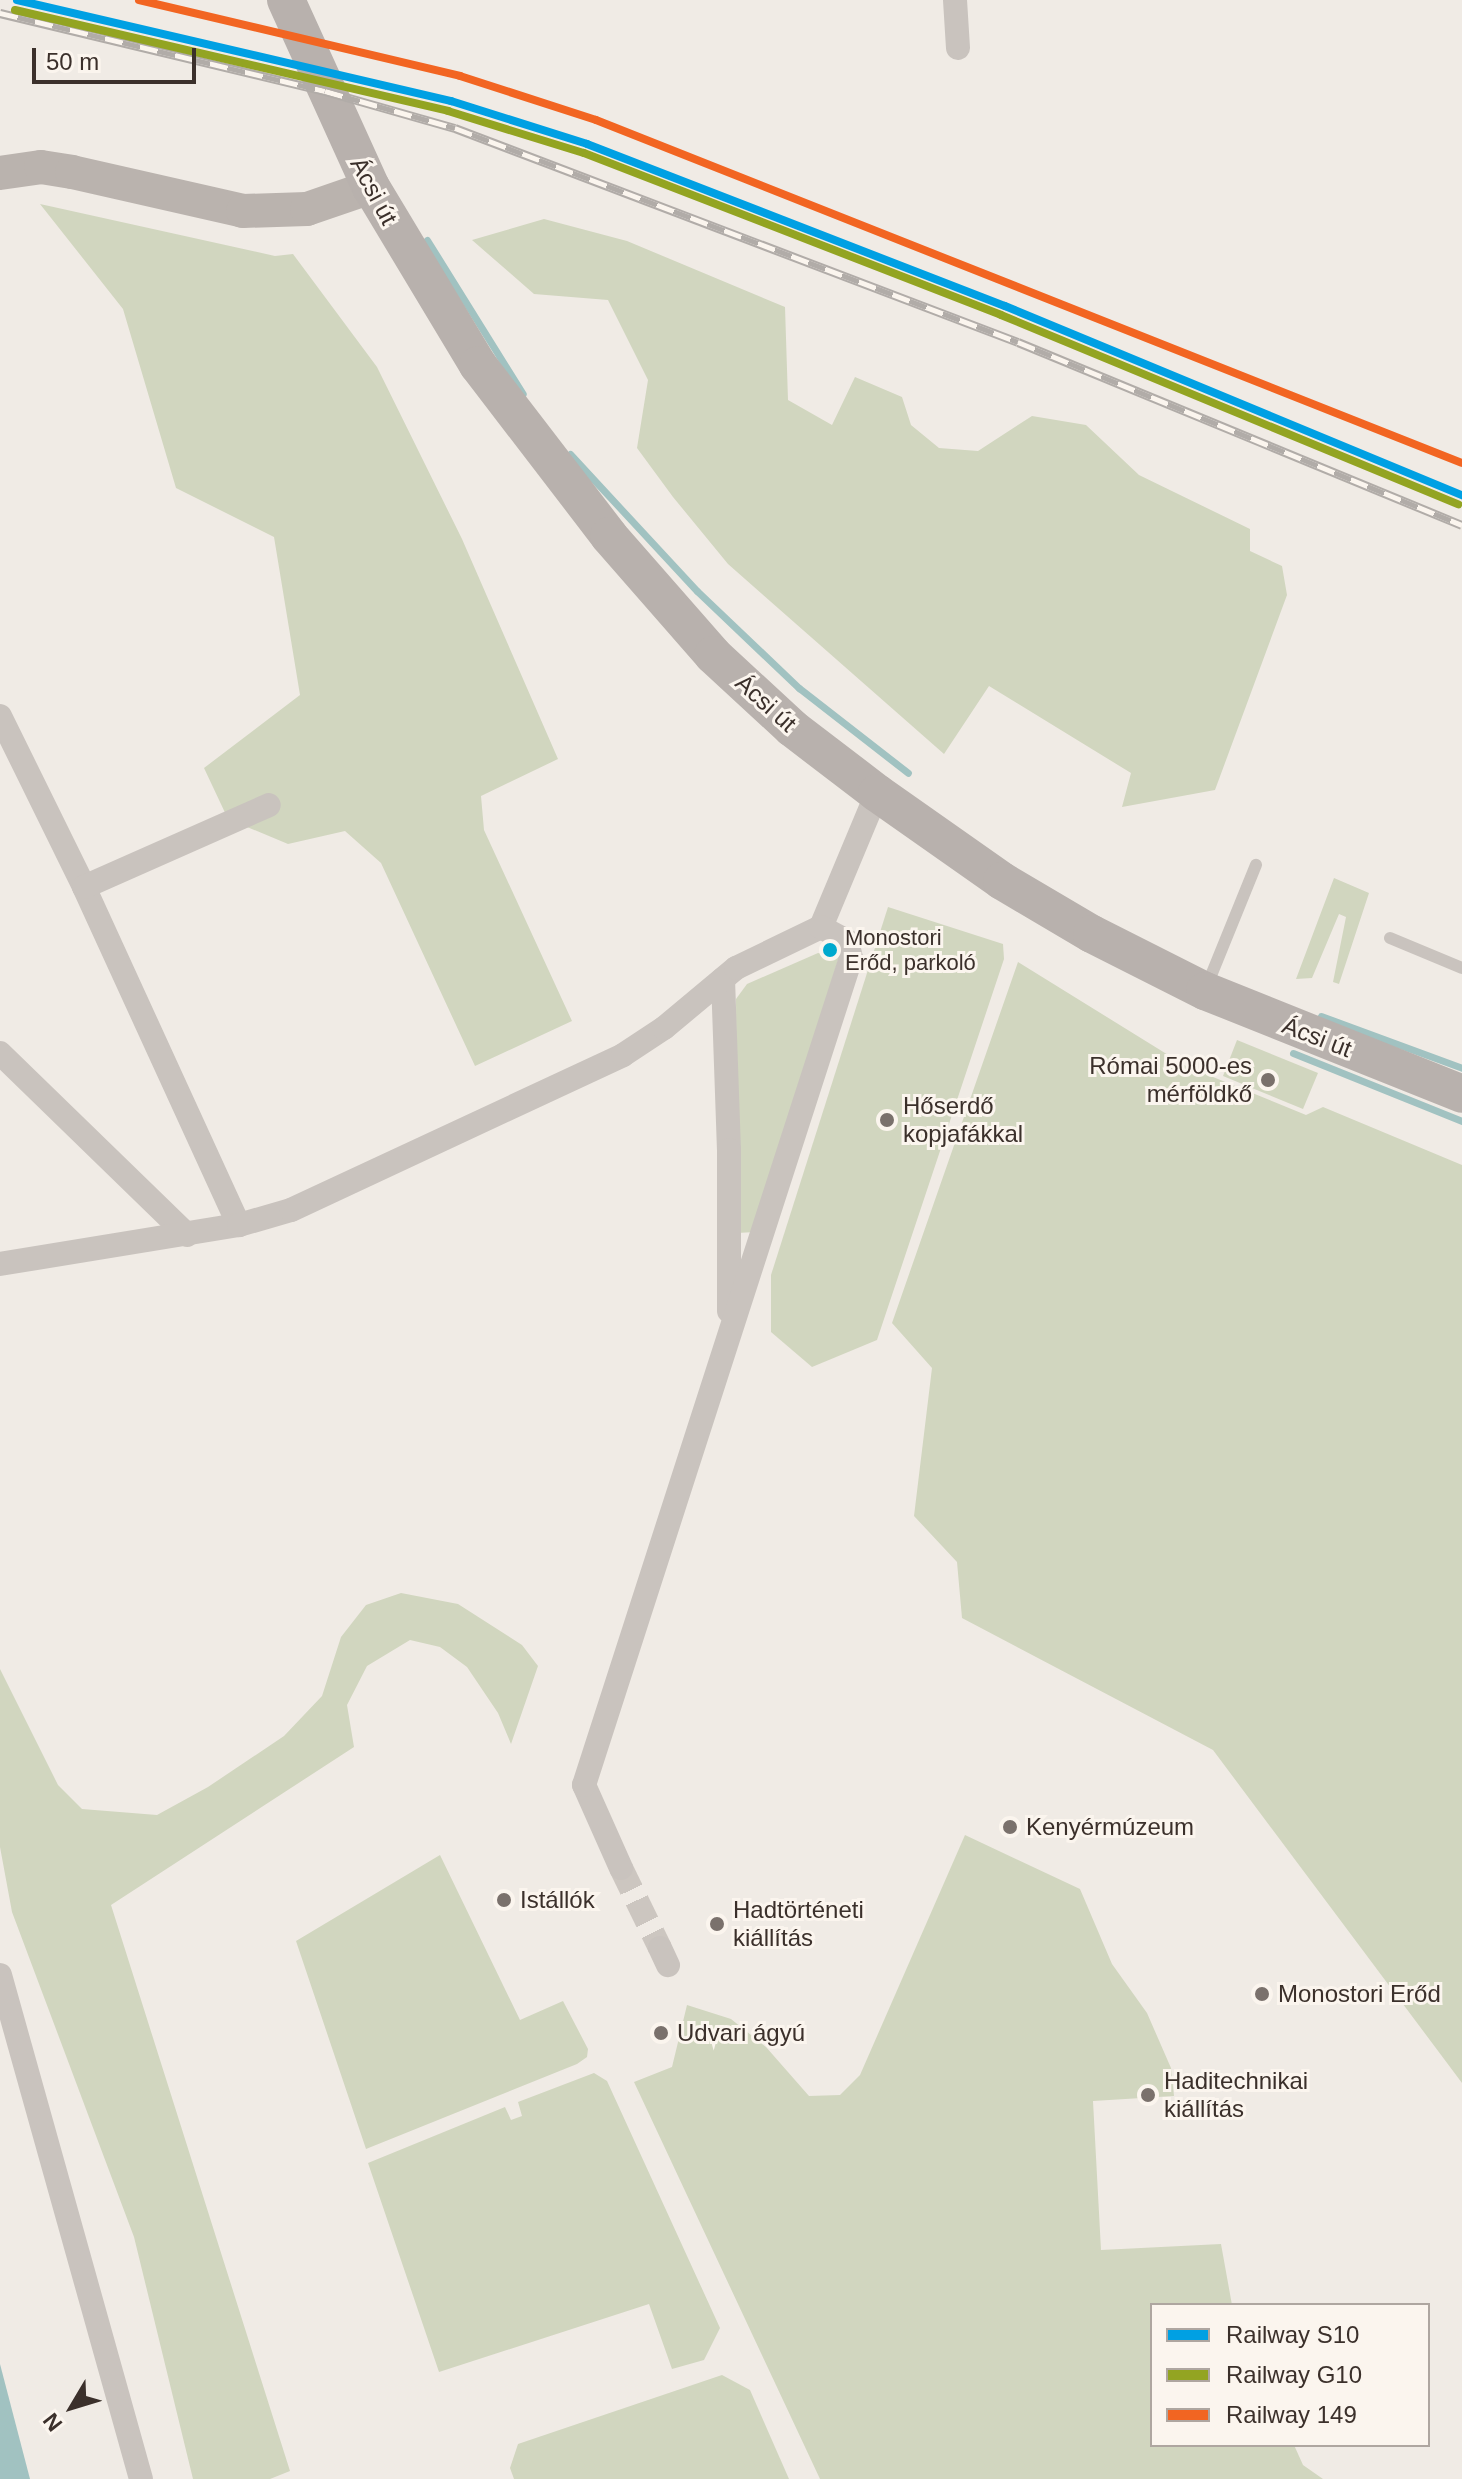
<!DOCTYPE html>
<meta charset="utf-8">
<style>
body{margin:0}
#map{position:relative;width:1462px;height:2479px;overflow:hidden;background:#f0ebe5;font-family:Arial,sans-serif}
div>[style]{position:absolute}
.green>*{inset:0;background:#d1d6bf}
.water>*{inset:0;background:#a1c2c1}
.stream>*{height:7px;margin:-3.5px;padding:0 3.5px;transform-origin:3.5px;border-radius:3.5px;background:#a1c2c1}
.street-tunnel>*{height:24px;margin-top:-12px;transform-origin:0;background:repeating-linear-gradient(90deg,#ccc6c0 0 24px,transparent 0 36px)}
.lane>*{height:12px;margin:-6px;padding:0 6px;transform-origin:6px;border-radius:6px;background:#c9c3be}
.street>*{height:24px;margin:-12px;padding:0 12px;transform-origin:12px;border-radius:12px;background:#c9c3be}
.secondary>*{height:34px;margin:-17px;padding:0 17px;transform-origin:17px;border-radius:17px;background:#bab3ae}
.primary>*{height:38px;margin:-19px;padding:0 19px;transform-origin:19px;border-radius:19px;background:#b8b1ad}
.rail>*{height:9px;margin-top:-4.5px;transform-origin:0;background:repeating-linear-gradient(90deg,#fbf5ee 0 18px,#b1aca8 0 36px);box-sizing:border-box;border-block:2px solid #b1aca8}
.rail-1>*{height:8px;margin:-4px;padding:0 4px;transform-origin:4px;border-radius:4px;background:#00a0e3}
.rail-2>*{height:8px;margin:-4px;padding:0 4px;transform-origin:4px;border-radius:4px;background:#93a422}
.rail-3>*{height:8px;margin:-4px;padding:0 4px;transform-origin:4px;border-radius:4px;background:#f26522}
.dots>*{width:22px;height:22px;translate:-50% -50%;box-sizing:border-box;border:4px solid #fbf5ee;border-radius:50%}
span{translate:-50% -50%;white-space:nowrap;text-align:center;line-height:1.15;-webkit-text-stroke:6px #fbf5ee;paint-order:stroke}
.bus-label{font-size:22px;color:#3b302b}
.left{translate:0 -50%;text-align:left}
.street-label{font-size:24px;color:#3b302b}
.poi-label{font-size:24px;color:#3b302b}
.right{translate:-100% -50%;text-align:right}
.legend{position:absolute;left:1150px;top:2303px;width:280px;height:144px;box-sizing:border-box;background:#fbf5ee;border:2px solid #aea6a0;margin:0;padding:10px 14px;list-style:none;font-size:24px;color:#3b302b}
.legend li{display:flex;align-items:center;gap:16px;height:40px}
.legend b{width:40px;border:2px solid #aea6a0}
.north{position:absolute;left:32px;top:2367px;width:80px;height:80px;-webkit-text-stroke:6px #fbf5ee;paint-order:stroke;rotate:232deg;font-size:22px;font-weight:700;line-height:32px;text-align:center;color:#3b302b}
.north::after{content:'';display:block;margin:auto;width:28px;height:36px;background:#3b302b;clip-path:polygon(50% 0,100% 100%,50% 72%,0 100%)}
.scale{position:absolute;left:32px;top:48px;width:164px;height:36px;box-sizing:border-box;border:4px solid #3b302b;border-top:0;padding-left:10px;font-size:24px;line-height:28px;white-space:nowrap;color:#3b302b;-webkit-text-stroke:6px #fbf5ee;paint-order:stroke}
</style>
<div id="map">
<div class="green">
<i style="clip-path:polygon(40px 204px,275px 256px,293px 254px,377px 367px,462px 539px,558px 759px,481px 796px,484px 830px,572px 1021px,475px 1066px,381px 863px,345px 831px,288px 844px,228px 819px,204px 768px,300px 695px,274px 537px,176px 488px,123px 309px)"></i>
<i style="clip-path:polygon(544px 219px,627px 241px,785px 307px,788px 400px,832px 425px,855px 377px,902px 397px,911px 425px,939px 448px,978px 451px,1032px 416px,1086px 425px,1139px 475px,1250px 529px,1250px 551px,1282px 566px,1287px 595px,1215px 790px,1122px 807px,1131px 773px,989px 686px,944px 754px,728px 564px,673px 497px,637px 448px,648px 380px,608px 300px,534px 294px,472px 240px)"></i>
<i style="clip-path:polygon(1334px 878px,1369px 893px,1339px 984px,1333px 982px,1346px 917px,1339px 914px,1312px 978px,1296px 979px)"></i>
<i style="clip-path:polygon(888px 907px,1003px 944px,1004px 959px,877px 1340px,812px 1367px,771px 1332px,771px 1275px)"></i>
<i style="clip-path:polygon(818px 953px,839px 957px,755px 1232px,737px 1233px,736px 999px,747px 984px)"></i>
<i style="clip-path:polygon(1018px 962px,1186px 1066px,1306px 1115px,1323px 1107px,1462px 1165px,1462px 2083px,1213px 1750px,962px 1618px,957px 1562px,914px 1516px,932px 1368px,892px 1323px)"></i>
<i style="clip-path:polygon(1237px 1040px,1318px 1073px,1303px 1109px,1223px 1076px)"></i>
<i style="clip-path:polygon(401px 1593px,458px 1604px,522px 1645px,538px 1666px,511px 1744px,498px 1713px,467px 1667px,440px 1647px,410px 1640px,367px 1666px,347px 1705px,354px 1747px,111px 1905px,290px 2471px,270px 2479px,193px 2479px,134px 2237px,12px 1912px,0 1847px,0 1669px,58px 1785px,82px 1809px,157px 1815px,208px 1787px,284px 1736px,322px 1696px,341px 1637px,366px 1605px)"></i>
<i style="clip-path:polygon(965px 1835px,1080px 1889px,1112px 1964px,1147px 2013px,1171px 2068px,1174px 2096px,1093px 2101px,1101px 2250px,1221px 2244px,1232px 2305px,1152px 2305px,1152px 2445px,1294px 2445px,1303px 2465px,1323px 2479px,820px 2479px,634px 2082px,672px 2067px,687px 2005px,731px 2019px,766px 2047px,809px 2096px,840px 2095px,860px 2075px)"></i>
<i style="clip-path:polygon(440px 1855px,520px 2020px,563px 2001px,588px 2049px,587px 2057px,577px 2064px,366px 2149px,296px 1941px)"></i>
<i style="clip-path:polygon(594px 2073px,607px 2081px,720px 2328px,704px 2360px,672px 2369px,649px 2304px,439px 2372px,368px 2163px,505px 2107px,511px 2120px,522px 2116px,518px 2102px)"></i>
<i style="clip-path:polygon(722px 2375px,750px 2390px,789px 2479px,514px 2479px,510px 2468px,518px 2444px)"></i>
</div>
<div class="water">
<i style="clip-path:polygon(0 2364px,30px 2479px,0 2479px)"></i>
</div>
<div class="stream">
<i style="left:427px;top:240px;width:181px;rotate:58.1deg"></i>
<i style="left:570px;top:454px;width:187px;rotate:47.2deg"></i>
<i style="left:697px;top:591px;width:141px;rotate:43.6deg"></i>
<i style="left:799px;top:688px;width:138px;rotate:37.9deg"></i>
<i style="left:1321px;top:1016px;width:150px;rotate:20.2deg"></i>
<i style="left:1293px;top:1053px;width:182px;rotate:21.9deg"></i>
</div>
<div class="street-tunnel">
<i style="left:621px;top:1868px;width:89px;rotate:64deg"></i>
</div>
<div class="lane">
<i style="left:1390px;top:938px;width:78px;rotate:22.6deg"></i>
<i style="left:1206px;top:988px;width:133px;rotate:-67.9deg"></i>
</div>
<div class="street">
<i style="left:955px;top:0;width:48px;rotate:86.4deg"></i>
<i style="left:0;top:716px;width:191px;rotate:63.8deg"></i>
<i style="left:84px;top:887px;width:372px;rotate:65.4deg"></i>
<i style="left:84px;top:887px;width:202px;rotate:-23.9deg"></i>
<i style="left:723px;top:979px;width:171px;rotate:88deg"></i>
<i style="left:729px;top:1150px;width:161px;rotate:90deg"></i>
<i style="left:0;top:1053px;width:261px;rotate:44.2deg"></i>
<i style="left:0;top:1264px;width:242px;rotate:-9.3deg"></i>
<i style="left:239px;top:1225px;width:54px;rotate:-16.1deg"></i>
<i style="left:291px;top:1210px;width:366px;rotate:-25deg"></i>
<i style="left:623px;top:1055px;width:49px;rotate:-33.4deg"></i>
<i style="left:664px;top:1028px;width:94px;rotate:-39.8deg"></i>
<i style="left:736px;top:968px;width:94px;rotate:-25.8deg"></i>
<i style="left:821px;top:927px;width:145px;rotate:-67.3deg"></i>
<i style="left:621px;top:1868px;width:91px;rotate:-114deg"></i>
<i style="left:584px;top:1785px;width:869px;rotate:-72.11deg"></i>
<i style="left:851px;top:958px;width:17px;rotate:-103deg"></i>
<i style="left:847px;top:941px;width:30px;rotate:-152deg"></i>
<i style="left:660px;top:1948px;width:19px;rotate:65deg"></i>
<i style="left:0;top:1975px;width:523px;rotate:74.37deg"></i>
</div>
<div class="secondary">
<i style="left:0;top:173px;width:41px;rotate:-8.3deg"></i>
<i style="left:41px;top:167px;width:31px;rotate:9deg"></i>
<i style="left:72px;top:172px;width:175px;rotate:12.8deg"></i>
<i style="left:243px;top:211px;width:64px;rotate:-1.8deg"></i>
<i style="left:307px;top:209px;width:68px;rotate:-19deg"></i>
</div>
<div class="primary">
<i style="left:286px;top:0;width:205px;rotate:65.6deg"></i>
<i style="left:371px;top:187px;width:208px;rotate:59deg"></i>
<i style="left:478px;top:365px;width:215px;rotate:52.5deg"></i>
<i style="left:609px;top:536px;width:158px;rotate:48.8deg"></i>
<i style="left:713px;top:655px;width:108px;rotate:42.7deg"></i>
<i style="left:792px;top:728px;width:107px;rotate:37.4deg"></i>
<i style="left:877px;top:793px;width:153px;rotate:35.1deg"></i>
<i style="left:1002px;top:881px;width:104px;rotate:30.5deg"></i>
<i style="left:1092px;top:934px;width:127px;rotate:26.8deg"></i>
<i style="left:1205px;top:991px;width:277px;rotate:21.8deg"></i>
</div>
<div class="rail">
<i style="left:0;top:13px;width:334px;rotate:13.5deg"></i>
<i style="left:325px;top:91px;width:135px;rotate:15.9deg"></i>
<i style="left:455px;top:128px;width:602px;rotate:20.81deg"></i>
<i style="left:1018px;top:342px;width:480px;rotate:22.4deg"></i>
</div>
<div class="rail-1">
<i style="left:17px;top:0;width:446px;rotate:13.1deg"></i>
<i style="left:451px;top:101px;width:143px;rotate:17.5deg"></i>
<i style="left:587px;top:144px;width:448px;rotate:21.2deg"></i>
<i style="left:1005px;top:306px;width:495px;rotate:22.5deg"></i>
</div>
<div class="rail-2">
<i style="left:15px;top:10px;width:445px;rotate:13.1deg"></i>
<i style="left:448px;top:111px;width:142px;rotate:17.2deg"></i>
<i style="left:584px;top:153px;width:447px;rotate:21.2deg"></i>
<i style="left:1001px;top:315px;width:495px;rotate:22.5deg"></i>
</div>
<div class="rail-3">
<i style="left:139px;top:0;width:330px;rotate:13.3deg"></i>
<i style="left:460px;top:76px;width:143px;rotate:17.9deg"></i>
<i style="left:596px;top:120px;width:931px;rotate:21.61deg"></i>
</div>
<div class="dots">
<i style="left:830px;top:950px;background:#00a9ce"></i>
<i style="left:1268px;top:1080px;background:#7a716c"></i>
<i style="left:887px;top:1120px;background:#7a716c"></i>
<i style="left:1010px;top:1827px;background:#7a716c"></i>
<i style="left:504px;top:1900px;background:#7a716c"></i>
<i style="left:717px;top:1924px;background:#7a716c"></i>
<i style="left:1262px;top:1994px;background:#7a716c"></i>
<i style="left:661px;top:2033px;background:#7a716c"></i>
<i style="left:1148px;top:2095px;background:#7a716c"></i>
</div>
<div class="bus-label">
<span class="left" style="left:845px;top:950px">Monostori<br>Erőd, parkoló</span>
</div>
<div class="street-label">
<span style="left:374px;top:191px;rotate:62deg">Ácsi út</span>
<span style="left:766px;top:703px;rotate:42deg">Ácsi út</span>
<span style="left:1317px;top:1037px;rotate:21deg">Ácsi út</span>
</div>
<div class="poi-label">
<span class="right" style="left:1252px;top:1080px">Római 5000-es<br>mérföldkő</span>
<span class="left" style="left:903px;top:1120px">Hőserdő<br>kopjafákkal</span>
<span class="left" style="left:1026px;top:1827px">Kenyérmúzeum</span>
<span class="left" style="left:520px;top:1900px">Istállók</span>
<span class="left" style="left:733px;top:1924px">Hadtörténeti<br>kiállítás</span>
<span class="left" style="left:1278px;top:1994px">Monostori Erőd</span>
<span class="left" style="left:677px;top:2033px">Udvari ágyú</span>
<span class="left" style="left:1164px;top:2095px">Haditechnikai<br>kiállítás</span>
</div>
<ul class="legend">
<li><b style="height:10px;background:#00a0e3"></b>Railway S10</li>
<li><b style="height:10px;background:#93a422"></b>Railway G10</li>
<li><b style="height:10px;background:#f26522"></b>Railway 149</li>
</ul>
<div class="north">N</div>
<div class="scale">50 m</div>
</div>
